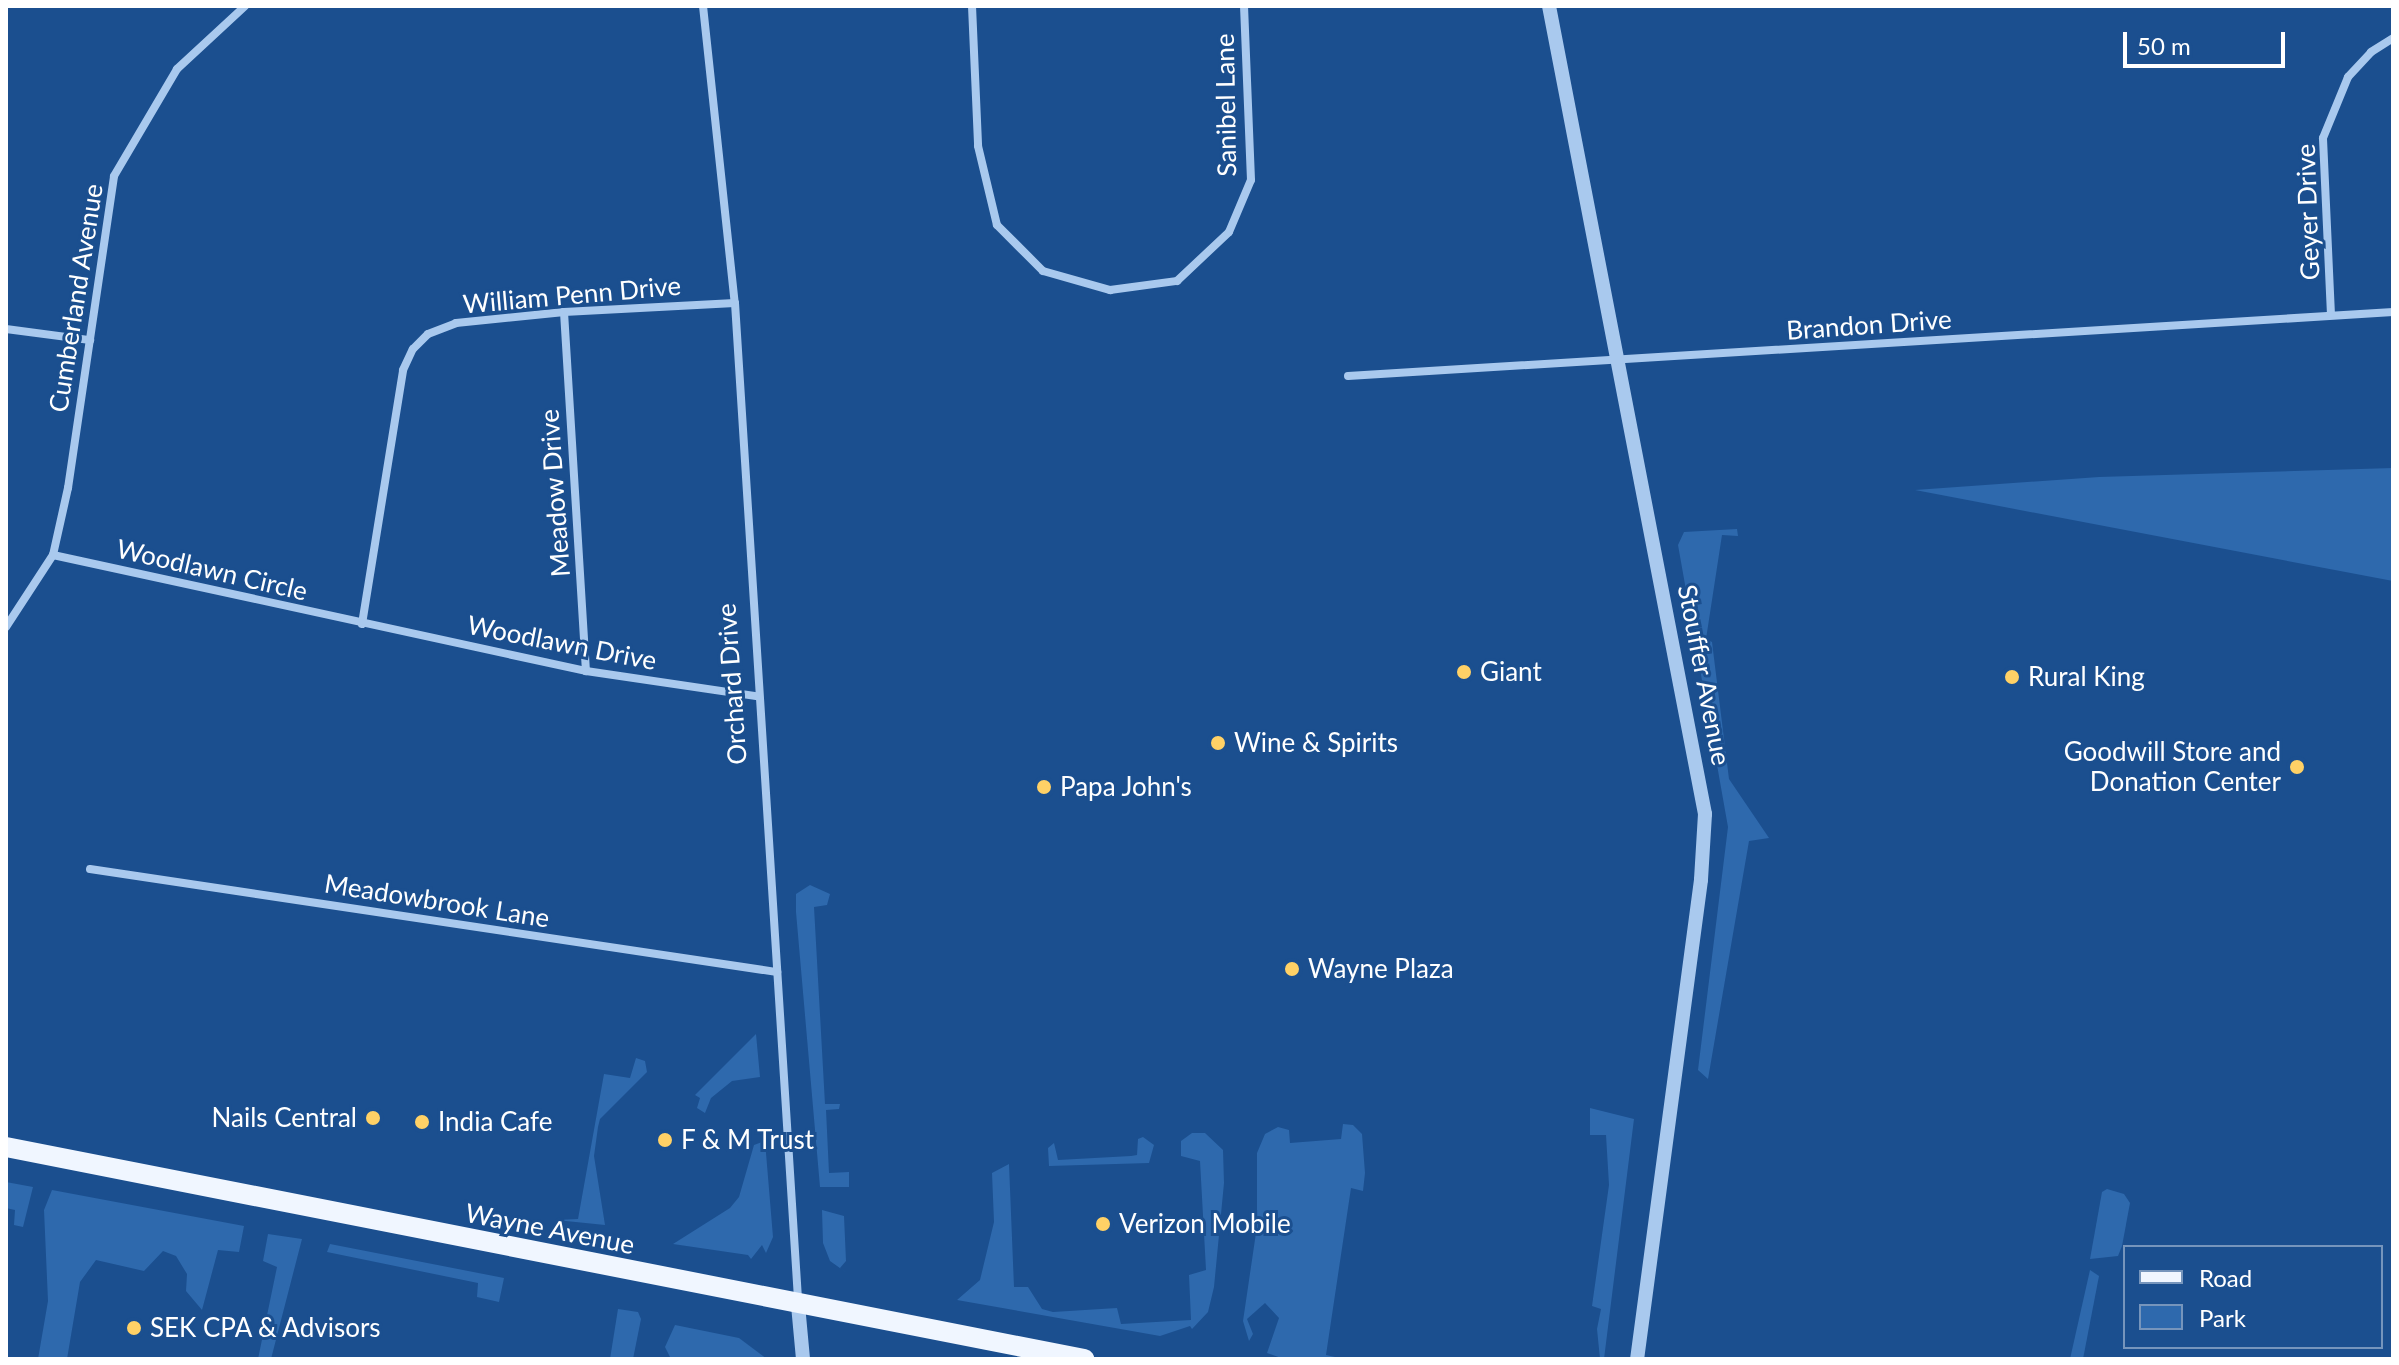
<!DOCTYPE html>
<style>
body{margin:0}
#map{position:relative;width:2399px;height:1365px;overflow:hidden;background:#1b4f8f;font-family:Lato,sans-serif}
div>[style]{position:absolute}
.green>*{inset:0;background:#2e69ad}
.minor>*{height:8px;margin:-4px;padding:0 4px;transform-origin:4px;border-radius:4px;background:#a9c9ee}
.tertiary>*{height:14px;margin:-7px;padding:0 7px;transform-origin:7px;border-radius:7px;background:#a9c9ee}
.primary>*{height:20px;margin:-10px;padding:0 10px;transform-origin:10px;border-radius:10px;background:#f0f6ff}
.dots>*{width:22px;height:22px;translate:-50% -50%;box-sizing:border-box;border:4px solid #1b4f8f;border-radius:50%}
span{translate:-50% -50%;white-space:nowrap;text-align:center;line-height:1.15;-webkit-text-stroke:6px #1b4f8f;paint-order:stroke}
.street-label{font-size:26px;color:#fff}
.poi-label{font-size:26px;color:#fff}
.left{translate:0 -50%;text-align:left}
.right{translate:-100% -50%;text-align:right}
.frame{position:absolute;inset:0;border:8px solid #fff;pointer-events:none}
.legend{position:absolute;left:2123px;top:1245px;width:260px;height:104px;box-sizing:border-box;background:#1b4f8f;border:2px solid #7695bc;margin:0;padding:10px 14px;list-style:none;font-size:24px;color:#fff}
.legend li{display:flex;align-items:center;gap:16px;height:40px}
.legend b{width:40px;border:2px solid #7695bc}
.scale{position:absolute;left:2123px;top:32px;width:162px;height:36px;box-sizing:border-box;border:4px solid #fff;border-top:0;padding-left:10px;font-size:24px;line-height:28px;white-space:nowrap;color:#fff;-webkit-text-stroke:6px #1b4f8f;paint-order:stroke}
</style>
<div id="map">
<div class="green">
<i style="clip-path:polygon(2393px 468px,2393px 581px,1915px 490px,2099px 477px)"></i>
<i style="clip-path:polygon(1737px 529px,1738px 536px,1722px 535px,1706px 639px,1712px 642px,1729px 779px,1769px 838px,1749px 841px,1708px 1079px,1698px 1070px,1728px 827px,1678px 545px,1684px 532px)"></i>
<i style="clip-path:polygon(810px 885px,830px 894px,827px 905px,814px 907px,825px 1104px,840px 1104px,839px 1109px,826px 1110px,829px 1173px,849px 1172px,849px 1187px,820px 1187px,796px 912px,796px 894px)"></i>
<i style="clip-path:polygon(756px 1034px,760px 1077px,732px 1081px,711px 1098px,705px 1113px,697px 1108px,700px 1098px,695px 1095px)"></i>
<i style="clip-path:polygon(636px 1058px,645px 1061px,647px 1072px,600px 1119px,598px 1127px,594px 1156px,605px 1225px,556px 1220px,578px 1219px,604px 1074px,630px 1078px)"></i>
<i style="clip-path:polygon(1590px 1108px,1634px 1119px,1604px 1359px,1600px 1359px,1597px 1329px,1601px 1309px,1592px 1306px,1609px 1185px,1606px 1135px,1590px 1135px)"></i>
<i style="clip-path:polygon(1343px 1124px,1353px 1125px,1362px 1134px,1365px 1173px,1363px 1191px,1351px 1188px,1326px 1355px,1344px 1359px,1284px 1359px,1267px 1353px,1279px 1318px,1265px 1303px,1247px 1319px,1253px 1334px,1249px 1341px,1243px 1321px,1257px 1226px,1257px 1153px,1265px 1134px,1278px 1127px,1289px 1130px,1290px 1143px,1341px 1139px)"></i>
<i style="clip-path:polygon(1192px 1133px,1205px 1133px,1223px 1150px,1224px 1183px,1214px 1287px,1208px 1312px,1192px 1329px,1190px 1326px,1160px 1336px,957px 1300px,980px 1280px,994px 1222px,992px 1173px,1009px 1164px,1014px 1287px,1028px 1287px,1042px 1309px,1053px 1312px,1117px 1308px,1121px 1324px,1191px 1320px,1189px 1275px,1206px 1270px,1200px 1161px,1181px 1156px,1181px 1141px)"></i>
<i style="clip-path:polygon(1143px 1137px,1154px 1145px,1149px 1163px,1049px 1166px,1048px 1148px,1054px 1143px,1058px 1160px,1131px 1156px,1137px 1155px,1138px 1139px)"></i>
<i style="clip-path:polygon(765px 1141px,773px 1237px,766px 1253px,762px 1245px,751px 1259px,748px 1255px,673px 1244px,730px 1208px,739px 1197px,754px 1145px)"></i>
<i style="clip-path:polygon(6px 1182px,33px 1187px,23px 1227px,14px 1225px,15px 1210px,6px 1208px)"></i>
<i style="clip-path:polygon(2107px 1189px,2124px 1194px,2130px 1203px,2122px 1246px,2118px 1256px,2090px 1259px,2102px 1192px)"></i>
<i style="clip-path:polygon(52px 1190px,244px 1226px,239px 1252px,218px 1250px,202px 1310px,186px 1291px,187px 1274px,176px 1256px,163px 1251px,144px 1271px,96px 1260px,80px 1282px,67px 1359px,38px 1359px,48px 1301px,44px 1210px)"></i>
<i style="clip-path:polygon(822px 1210px,844px 1216px,846px 1261px,840px 1268px,854px 1278px,830px 1261px,823px 1243px)"></i>
<i style="clip-path:polygon(268px 1234px,302px 1239px,271px 1359px,258px 1359px,277px 1267px,263px 1261px)"></i>
<i style="clip-path:polygon(330px 1244px,504px 1278px,499px 1302px,477px 1297px,478px 1283px,327px 1252px)"></i>
<i style="clip-path:polygon(2090px 1270px,2099px 1276px,2083px 1359px,2070px 1359px)"></i>
<i style="clip-path:polygon(618px 1309px,638px 1312px,641px 1319px,633px 1359px,610px 1359px)"></i>
<i style="clip-path:polygon(675px 1325px,739px 1338px,767px 1359px,671px 1359px,665px 1347px)"></i>
</div>
<div class="minor">
<i style="left:703px;top:6px;width:299px;rotate:83.9deg"></i>
<i style="left:735px;top:303px;width:999px;rotate:86.38deg"></i>
<i style="left:972px;top:6px;width:140px;rotate:87.5deg"></i>
<i style="left:978px;top:146px;width:81px;rotate:76.5deg"></i>
<i style="left:997px;top:225px;width:65px;rotate:45deg"></i>
<i style="left:1043px;top:271px;width:70px;rotate:15.8deg"></i>
<i style="left:1110px;top:290px;width:68px;rotate:-7.7deg"></i>
<i style="left:1177px;top:281px;width:71px;rotate:-43.3deg"></i>
<i style="left:1229px;top:232px;width:56px;rotate:-67.1deg"></i>
<i style="left:1251px;top:180px;width:174px;rotate:-92.3deg"></i>
<i style="left:564px;top:312px;width:360px;rotate:86.5deg"></i>
<i style="left:2331px;top:315px;width:177px;rotate:-92.6deg"></i>
<i style="left:2323px;top:138px;width:66px;rotate:-67.7deg"></i>
<i style="left:2348px;top:77px;width:34px;rotate:-47deg"></i>
<i style="left:2371px;top:52px;width:26px;rotate:-32deg"></i>
<i style="left:6px;top:329px;width:85px;rotate:7.5deg"></i>
<i style="left:1348px;top:376px;width:1047px;rotate:-3.5deg"></i>
<i style="left:53px;top:555px;width:545px;rotate:12.28deg"></i>
<i style="left:586px;top:671px;width:172px;rotate:8.4deg"></i>
<i style="left:362px;top:624px;width:257px;rotate:-80.8deg"></i>
<i style="left:403px;top:370px;width:23px;rotate:-65deg"></i>
<i style="left:413px;top:349px;width:21px;rotate:-45deg"></i>
<i style="left:428px;top:334px;width:30px;rotate:-21deg"></i>
<i style="left:456px;top:323px;width:109px;rotate:-5.8deg"></i>
<i style="left:564px;top:312px;width:171px;rotate:-3deg"></i>
<i style="left:6px;top:627px;width:86px;rotate:-56.9deg"></i>
<i style="left:53px;top:555px;width:69px;rotate:-77.4deg"></i>
<i style="left:68px;top:488px;width:315px;rotate:-81.6deg"></i>
<i style="left:114px;top:176px;width:124px;rotate:-59.5deg"></i>
<i style="left:177px;top:69px;width:93px;rotate:-42.8deg"></i>
<i style="left:90px;top:869px;width:695px;rotate:8.53deg"></i>
</div>
<div class="tertiary">
<i style="left:1549px;top:6px;width:823px;rotate:79.07deg"></i>
<i style="left:1705px;top:814px;width:66px;rotate:93.5deg"></i>
<i style="left:1701px;top:880px;width:483px;rotate:97.6deg"></i>
<i style="left:798px;top:1305px;width:54px;rotate:84.7deg"></i>
</div>
<div class="primary">
<i style="left:6px;top:1147px;width:1099px;rotate:11.13deg"></i>
</div>
<div class="dots">
<i style="left:1464px;top:672px;background:#ffd166"></i>
<i style="left:2012px;top:677px;background:#ffd166"></i>
<i style="left:1218px;top:743px;background:#ffd166"></i>
<i style="left:2297px;top:767px;background:#ffd166"></i>
<i style="left:1044px;top:787px;background:#ffd166"></i>
<i style="left:1292px;top:969px;background:#ffd166"></i>
<i style="left:373px;top:1118px;background:#ffd166"></i>
<i style="left:422px;top:1122px;background:#ffd166"></i>
<i style="left:665px;top:1140px;background:#ffd166"></i>
<i style="left:1103px;top:1224px;background:#ffd166"></i>
<i style="left:134px;top:1328px;background:#ffd166"></i>
</div>
<div class="street-label">
<span style="left:1226px;top:105px;rotate:-91deg">Sanibel Lane</span>
<span style="left:2308px;top:212px;rotate:-92deg">Geyer Drive</span>
<span style="left:572px;top:295px;rotate:-5deg">William Penn Drive</span>
<span style="left:76px;top:298px;rotate:-81deg">Cumberland Avenue</span>
<span style="left:1869px;top:325px;rotate:-4deg">Brandon Drive</span>
<span style="left:555px;top:493px;rotate:-94deg">Meadow Drive</span>
<span style="left:212px;top:570px;rotate:13deg">Woodlawn Circle</span>
<span style="left:562px;top:643px;rotate:11deg">Woodlawn Drive</span>
<span style="left:1704px;top:675px;rotate:79deg">Stouffer Avenue</span>
<span style="left:732px;top:684px;rotate:-94deg">Orchard Drive</span>
<span style="left:437px;top:901px;rotate:9deg">Meadowbrook Lane</span>
<span style="left:550px;top:1229px;rotate:11deg">Wayne Avenue</span>
</div>
<div class="poi-label">
<span class="left" style="left:1480px;top:672px">Giant</span>
<span class="left" style="left:2028px;top:677px">Rural King</span>
<span class="left" style="left:1234px;top:743px">Wine &amp; Spirits</span>
<span class="right" style="left:2281px;top:767px">Goodwill Store and<br>Donation Center</span>
<span class="left" style="left:1060px;top:787px">Papa John's</span>
<span class="left" style="left:1308px;top:969px">Wayne Plaza</span>
<span class="right" style="left:357px;top:1118px">Nails Central</span>
<span class="left" style="left:438px;top:1122px">India Cafe</span>
<span class="left" style="left:681px;top:1140px">F &amp; M Trust</span>
<span class="left" style="left:1119px;top:1224px">Verizon Mobile</span>
<span class="left" style="left:150px;top:1328px">SEK CPA &amp; Advisors</span>
</div>
<div class="frame"></div>
<ul class="legend">
<li><b style="height:10px;background:#f0f6ff"></b>Road</li>
<li><b style="height:22px;background:#2e69ad"></b>Park</li>
</ul>
<div class="scale">50 m</div>
</div>
